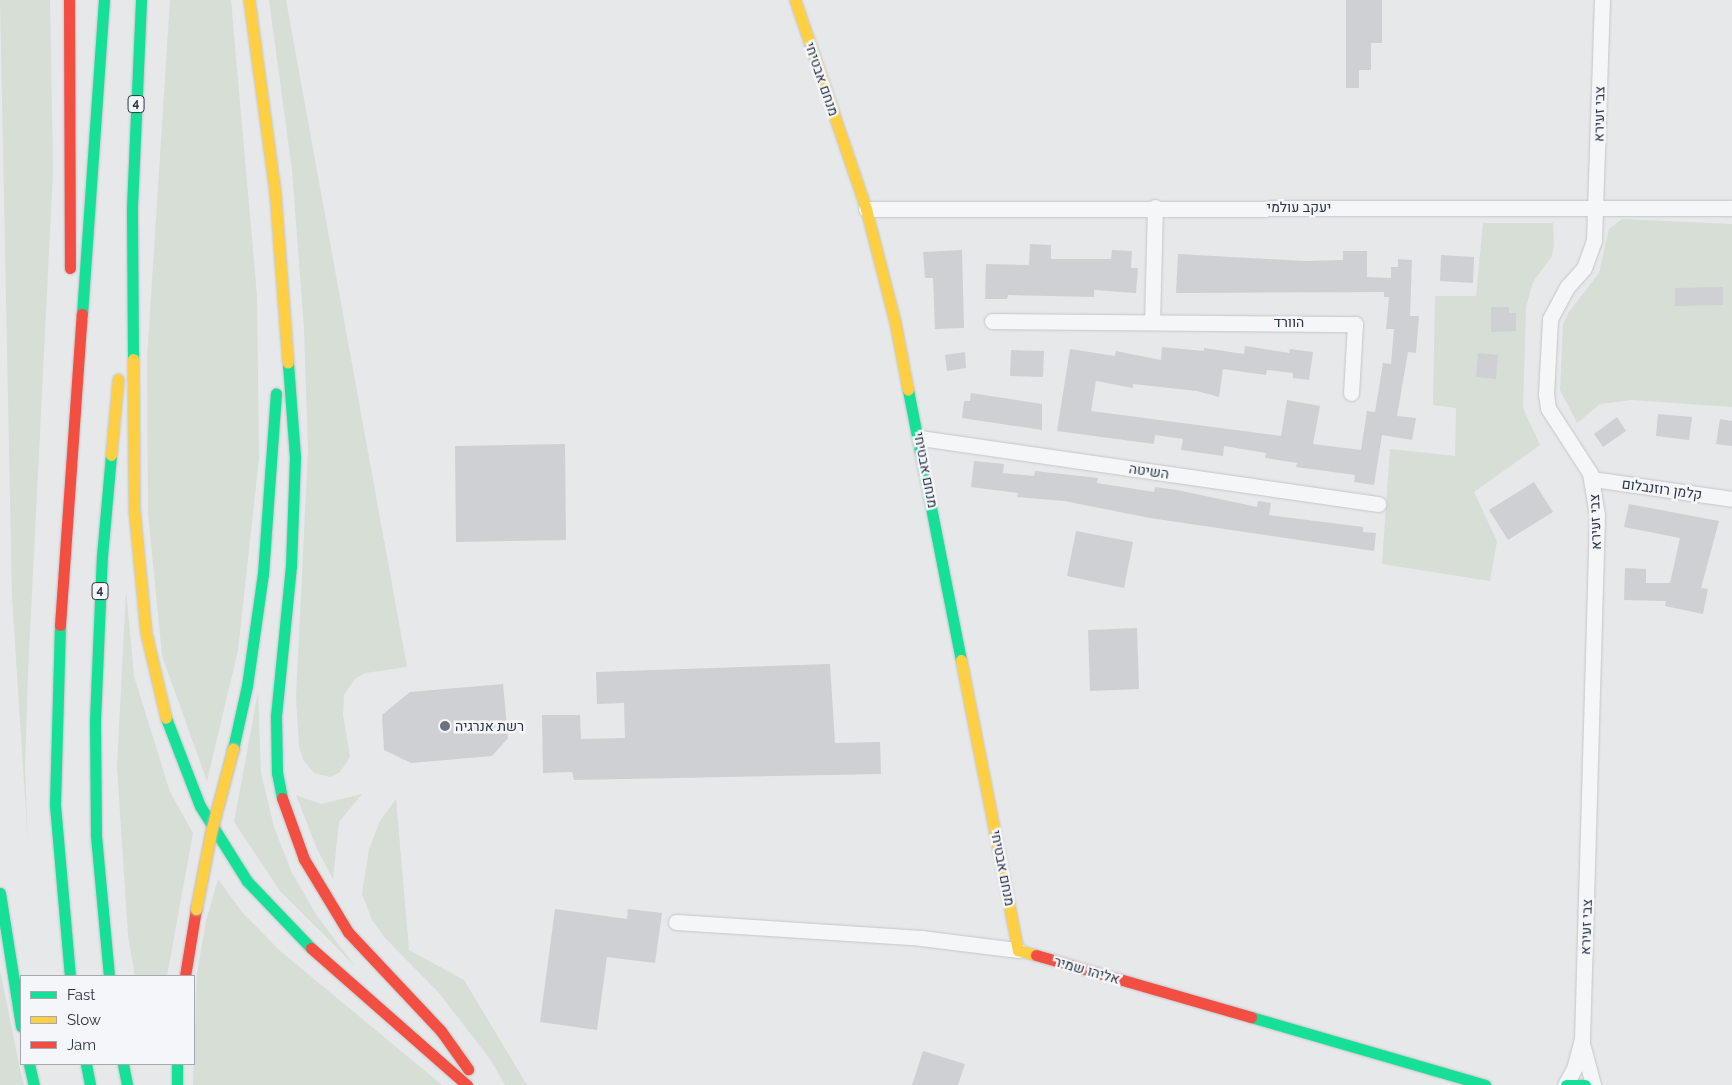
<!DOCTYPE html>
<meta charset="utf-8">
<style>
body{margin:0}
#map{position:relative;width:1732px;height:1085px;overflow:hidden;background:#e6e8ea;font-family:Raleway,Heebo,sans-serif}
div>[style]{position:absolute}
.green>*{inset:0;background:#d6ded6}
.building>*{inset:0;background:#ced0d3}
.roads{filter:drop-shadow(0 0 1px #c4c6c8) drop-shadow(0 0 1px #c4c6c8)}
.street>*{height:15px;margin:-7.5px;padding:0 7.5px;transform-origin:7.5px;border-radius:7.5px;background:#f5f6f7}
.fast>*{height:11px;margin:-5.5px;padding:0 5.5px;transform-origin:5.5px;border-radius:5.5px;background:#16e098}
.slow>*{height:11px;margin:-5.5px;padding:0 5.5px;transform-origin:5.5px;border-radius:5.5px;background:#ffcf43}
.jam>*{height:11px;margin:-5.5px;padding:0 5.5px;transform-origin:5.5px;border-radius:5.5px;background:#f24e42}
.bridges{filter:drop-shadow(0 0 1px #b8bbbf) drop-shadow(0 0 1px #b8bbbf)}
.slow-bridge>*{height:11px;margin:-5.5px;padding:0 5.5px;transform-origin:5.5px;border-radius:5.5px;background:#ffcf43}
.dots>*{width:14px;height:14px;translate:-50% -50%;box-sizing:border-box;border:2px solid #f4f6f9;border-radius:50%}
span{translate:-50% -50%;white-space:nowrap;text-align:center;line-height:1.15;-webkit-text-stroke:5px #f4f6f9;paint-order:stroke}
.shield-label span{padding:1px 4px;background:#f4f6f9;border:1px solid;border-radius:4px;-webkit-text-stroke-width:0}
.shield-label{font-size:12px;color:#2b3445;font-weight:700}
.street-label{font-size:14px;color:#2b3445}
.poi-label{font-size:14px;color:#2b3445}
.left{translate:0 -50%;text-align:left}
.legend{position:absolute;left:20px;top:975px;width:175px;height:90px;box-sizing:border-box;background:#f4f6f9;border:1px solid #a4a8b1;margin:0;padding:6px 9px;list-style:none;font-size:15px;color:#2b3445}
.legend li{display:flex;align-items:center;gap:10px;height:25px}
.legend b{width:25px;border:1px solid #a4a8b1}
</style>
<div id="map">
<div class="green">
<i style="clip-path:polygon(0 0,50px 0,53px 172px,28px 673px,25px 768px,28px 844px,12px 597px)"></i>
<i style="clip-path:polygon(170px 0,231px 0,257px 296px,259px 458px,238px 650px,207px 781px,162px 656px,148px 513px,147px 359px)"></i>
<i style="clip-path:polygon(269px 0,286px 0,407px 667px,365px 673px,355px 679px,344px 695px,343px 715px,350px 757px,340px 772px,330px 777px,314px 773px,303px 760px,299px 746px,296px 697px,308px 450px,304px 328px,292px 170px)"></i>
<i style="clip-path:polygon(1622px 219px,1732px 224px,1732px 407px,1632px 400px,1600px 404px,1577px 423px,1560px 390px,1563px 325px,1568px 313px,1599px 273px,1609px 229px)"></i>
<i style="clip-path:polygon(1483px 223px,1553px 223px,1554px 245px,1552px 256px,1533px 282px,1526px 307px,1523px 408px,1540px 445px,1474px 492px,1497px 541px,1490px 581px,1382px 564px,1390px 449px,1455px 456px,1456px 408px,1433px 405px,1435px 296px,1476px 296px)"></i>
<i style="clip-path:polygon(126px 590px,134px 676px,170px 792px,193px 833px,167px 976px,135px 976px,128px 935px,117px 767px)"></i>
<i style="clip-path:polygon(258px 692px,261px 773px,274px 827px,292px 873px,317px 916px,355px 966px,280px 891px,234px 822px)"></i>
<i style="clip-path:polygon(362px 794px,339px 822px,333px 879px,317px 849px,296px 795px,321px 804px)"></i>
<i style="clip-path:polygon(396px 799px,409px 950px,464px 980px,527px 1085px,505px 1085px,490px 1059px,439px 993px,386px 939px,372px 920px,362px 894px,369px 849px,380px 821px)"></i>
<i style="clip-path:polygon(218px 879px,242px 912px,279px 950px,442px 1085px,193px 1085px,197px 973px,206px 921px)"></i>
<i style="clip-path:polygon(0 970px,21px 1074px,24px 1085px,0 1085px)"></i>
</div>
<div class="building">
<i style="clip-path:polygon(1346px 0,1382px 0,1382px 43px,1371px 43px,1371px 70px,1359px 70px,1359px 88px,1346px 88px)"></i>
<i style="clip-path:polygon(1030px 244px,1051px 245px,1051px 259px,1111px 259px,1112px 250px,1132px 251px,1131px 268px,1138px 268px,1136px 293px,1094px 290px,1094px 297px,1008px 295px,1007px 299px,985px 299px,986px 264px,1029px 265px)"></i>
<i style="clip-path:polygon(962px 250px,964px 328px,935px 329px,933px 278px,925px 278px,923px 252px)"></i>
<i style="clip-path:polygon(1343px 251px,1367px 251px,1367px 277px,1391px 278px,1391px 267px,1398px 267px,1398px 259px,1412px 260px,1410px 316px,1419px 316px,1416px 353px,1408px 352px,1397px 416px,1416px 418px,1412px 440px,1382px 435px,1374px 485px,1354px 482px,1355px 475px,1296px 467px,1297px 463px,1265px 458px,1266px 453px,1224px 446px,1223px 456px,1181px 450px,1183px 439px,1155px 435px,1154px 444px,1057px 431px,1070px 349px,1115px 356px,1116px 351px,1161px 360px,1162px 347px,1204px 351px,1204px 348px,1244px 354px,1245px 346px,1289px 353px,1290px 349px,1313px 352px,1309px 380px,1293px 378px,1293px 373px,1267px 370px,1266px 375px,1223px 369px,1219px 397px,1197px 391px,1133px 384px,1133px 388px,1096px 381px,1091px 411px,1281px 436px,1287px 400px,1320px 406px,1313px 444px,1361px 450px,1367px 411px,1375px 412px,1383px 363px,1391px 364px,1394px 329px,1386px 329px,1389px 297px,1384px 297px,1384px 292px,1176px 293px,1178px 254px,1305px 261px,1343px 260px)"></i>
<i style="clip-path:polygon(1441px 255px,1474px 257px,1473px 283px,1440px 281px)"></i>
<i style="clip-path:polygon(1723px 287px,1723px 305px,1675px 306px,1675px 288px)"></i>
<i style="clip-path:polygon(1491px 307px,1509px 307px,1509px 313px,1516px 313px,1516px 331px,1491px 332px)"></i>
<i style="clip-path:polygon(1011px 350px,1044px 351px,1043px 377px,1010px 376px)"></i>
<i style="clip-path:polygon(965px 352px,966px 368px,947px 371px,945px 355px)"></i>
<i style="clip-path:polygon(1478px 353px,1498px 355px,1496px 379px,1476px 377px)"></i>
<i style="clip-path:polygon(971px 393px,1042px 404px,1042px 430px,962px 418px,964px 401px,970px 401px)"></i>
<i style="clip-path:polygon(1658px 414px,1692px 417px,1689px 440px,1656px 436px)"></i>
<i style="clip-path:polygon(1617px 417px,1626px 431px,1603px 447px,1594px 434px)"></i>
<i style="clip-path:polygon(1720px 419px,1732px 421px,1732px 446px,1716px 444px)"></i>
<i style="clip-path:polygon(565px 444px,566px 540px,456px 542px,455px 446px)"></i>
<i style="clip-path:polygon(974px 461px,1004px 464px,1003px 473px,1034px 476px,1035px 471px,1098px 478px,1097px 483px,1154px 492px,1155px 487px,1177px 490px,1257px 507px,1258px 501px,1271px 503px,1269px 515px,1363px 527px,1363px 532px,1376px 533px,1374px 551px,1150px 518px,1064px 501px,1017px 497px,1018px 493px,971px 487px)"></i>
<i style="clip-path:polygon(1534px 482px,1553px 512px,1508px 540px,1489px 510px)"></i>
<i style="clip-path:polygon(1629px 504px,1719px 521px,1701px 588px,1708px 589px,1703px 614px,1665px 606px,1666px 601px,1624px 600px,1625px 568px,1646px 569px,1646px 583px,1670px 583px,1680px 538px,1624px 527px)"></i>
<i style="clip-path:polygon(1076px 531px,1133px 542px,1124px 588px,1067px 576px)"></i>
<i style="clip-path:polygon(1137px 628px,1139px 689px,1090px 691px,1088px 630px)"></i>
<i style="clip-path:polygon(830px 664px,835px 743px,880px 742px,881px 774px,574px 780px,572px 772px,543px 773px,542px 715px,580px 715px,581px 739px,625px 738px,624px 703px,597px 704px,596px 672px)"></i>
<i style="clip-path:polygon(503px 684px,508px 738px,492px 756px,411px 763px,384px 750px,382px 715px,410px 692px)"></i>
<i style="clip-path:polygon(555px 909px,627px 919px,628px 909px,662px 913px,655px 963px,607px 957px,597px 1030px,540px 1022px)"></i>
<i style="clip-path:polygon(923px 1051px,965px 1064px,958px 1085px,912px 1085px)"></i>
</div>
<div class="roads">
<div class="street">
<i style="left:866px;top:209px;width:866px;rotate:-0.07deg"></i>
<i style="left:992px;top:321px;width:363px;rotate:0.5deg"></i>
<i style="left:1355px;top:324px;width:69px;rotate:93.3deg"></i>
<i style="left:1152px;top:322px;width:115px;rotate:-88.5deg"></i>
<i style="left:920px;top:438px;width:463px;rotate:8.2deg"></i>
<i style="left:1592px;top:479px;width:141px;rotate:8.1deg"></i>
<i style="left:676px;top:922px;width:246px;rotate:3.7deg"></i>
<i style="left:921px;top:938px;width:98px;rotate:7.1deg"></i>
<i style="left:1583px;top:1047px;width:39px;rotate:75deg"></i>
<i style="left:1565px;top:1085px;width:18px;rotate:-61deg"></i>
<i style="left:1574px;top:1069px;width:30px;rotate:-75deg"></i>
<i style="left:1582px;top:1040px;width:525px;rotate:-88.36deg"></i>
<i style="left:1597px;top:515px;width:43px;rotate:-99.5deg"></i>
<i style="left:1590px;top:473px;width:77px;rotate:-122.9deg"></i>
<i style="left:1548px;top:408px;width:14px;rotate:-98deg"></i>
<i style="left:1546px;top:394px;width:75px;rotate:-86.9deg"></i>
<i style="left:1550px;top:319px;width:36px;rotate:-62deg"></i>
<i style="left:1567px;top:287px;width:25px;rotate:-48deg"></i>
<i style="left:1584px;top:268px;width:30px;rotate:-70deg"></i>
<i style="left:1594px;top:240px;width:240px;rotate:-88.1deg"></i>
</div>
<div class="fast">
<i style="left:82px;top:314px;width:315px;rotate:-86deg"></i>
<i style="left:133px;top:359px;width:152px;rotate:-90.4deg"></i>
<i style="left:132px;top:207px;width:207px;rotate:-87.5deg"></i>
<i style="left:908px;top:390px;width:275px;rotate:78.9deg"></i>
<i style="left:60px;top:625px;width:180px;rotate:91.6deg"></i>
<i style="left:55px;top:805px;width:172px;rotate:85deg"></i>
<i style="left:166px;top:718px;width:94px;rotate:68.9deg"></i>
<i style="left:200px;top:806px;width:89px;rotate:57.9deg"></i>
<i style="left:247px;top:881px;width:93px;rotate:46.3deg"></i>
<i style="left:233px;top:749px;width:65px;rotate:-77.5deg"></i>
<i style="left:247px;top:686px;width:113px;rotate:-81.9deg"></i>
<i style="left:263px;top:574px;width:181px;rotate:-85.9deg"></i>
<i style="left:282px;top:798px;width:25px;rotate:-101deg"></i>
<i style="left:277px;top:773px;width:57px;rotate:-91deg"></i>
<i style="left:276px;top:716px;width:151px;rotate:-84.3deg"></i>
<i style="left:291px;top:566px;width:109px;rotate:-87.9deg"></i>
<i style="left:295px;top:457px;width:94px;rotate:-94.3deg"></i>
<i style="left:0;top:893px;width:135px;rotate:81deg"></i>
<i style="left:109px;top:976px;width:142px;rotate:-95.3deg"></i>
<i style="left:96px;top:835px;width:114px;rotate:-90.5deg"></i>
<i style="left:95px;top:721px;width:165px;rotate:-87.6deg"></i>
<i style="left:102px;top:556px;width:101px;rotate:-84.9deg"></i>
<i style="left:1251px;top:1017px;width:244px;rotate:16.2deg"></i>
<i style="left:29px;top:1064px;width:22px;rotate:77deg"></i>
<i style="left:86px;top:1064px;width:21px;rotate:79deg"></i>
<i style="left:123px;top:1064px;width:21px;rotate:79deg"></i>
<i style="left:177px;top:1064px;width:21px;rotate:90deg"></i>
<i style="left:1566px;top:1085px;width:19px"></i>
</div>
<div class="slow">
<i style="left:249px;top:0;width:194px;rotate:82.3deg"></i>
<i style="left:275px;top:192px;width:171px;rotate:85.7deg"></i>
<i style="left:795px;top:0;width:221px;rotate:71.2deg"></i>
<i style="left:866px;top:209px;width:117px;rotate:75.6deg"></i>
<i style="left:895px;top:322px;width:69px;rotate:79.2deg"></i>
<i style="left:133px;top:359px;width:150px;rotate:89.6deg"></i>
<i style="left:134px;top:509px;width:125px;rotate:84.5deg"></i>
<i style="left:146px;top:633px;width:87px;rotate:76.8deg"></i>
<i style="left:111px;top:455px;width:76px;rotate:-84.7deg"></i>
<i style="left:961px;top:660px;width:296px;rotate:78.9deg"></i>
<i style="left:1018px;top:950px;width:19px;rotate:16deg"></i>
</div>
<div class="jam">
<i style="left:69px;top:0;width:268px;rotate:89.8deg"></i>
<i style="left:60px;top:625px;width:312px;rotate:-86deg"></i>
<i style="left:282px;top:798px;width:65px;rotate:70.2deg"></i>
<i style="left:304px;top:859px;width:85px;rotate:58.9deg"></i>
<i style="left:348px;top:932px;width:136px;rotate:46.8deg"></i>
<i style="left:441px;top:1031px;width:47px;rotate:54.6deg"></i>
<i style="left:311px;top:948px;width:208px;rotate:41.3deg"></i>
<i style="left:1036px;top:955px;width:224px;rotate:16.1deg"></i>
<i style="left:185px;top:976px;width:68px;rotate:-80.7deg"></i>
</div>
</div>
<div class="bridges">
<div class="slow-bridge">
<i style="left:196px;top:909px;width:78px;rotate:-79deg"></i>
<i style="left:211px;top:832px;width:86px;rotate:-75.2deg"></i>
</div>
</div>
<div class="dots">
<i style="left:445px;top:726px;background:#6c737f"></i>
</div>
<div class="shield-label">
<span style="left:136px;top:104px">4</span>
<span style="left:100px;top:591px">4</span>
</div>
<div class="street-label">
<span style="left:822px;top:79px;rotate:71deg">מנחם אבטיחי</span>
<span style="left:1599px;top:114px;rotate:-89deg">צבי זעירא</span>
<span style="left:1299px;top:207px">יעקב עולמי</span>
<span style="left:1289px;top:322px">הוורד</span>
<span style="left:926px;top:470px;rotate:79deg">מנחם אבטיחי</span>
<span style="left:1149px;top:471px;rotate:8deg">השיטה</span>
<span style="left:1662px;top:489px;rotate:8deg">קלמן רוזנבלום</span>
<span style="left:1595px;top:522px;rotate:-92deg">צבי זעירא</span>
<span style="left:1003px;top:868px;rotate:79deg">מנחם אבטיחי</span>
<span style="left:1586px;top:927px;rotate:-88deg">צבי זעירא</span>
<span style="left:1087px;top:970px;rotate:16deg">אליהו שמיר</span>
</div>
<div class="poi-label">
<span class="left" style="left:455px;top:726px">רשת אנרגיה</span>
</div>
<ul class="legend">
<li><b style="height:6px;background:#16e098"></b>Fast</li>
<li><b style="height:6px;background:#ffcf43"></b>Slow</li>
<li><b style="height:6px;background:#f24e42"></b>Jam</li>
</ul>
</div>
